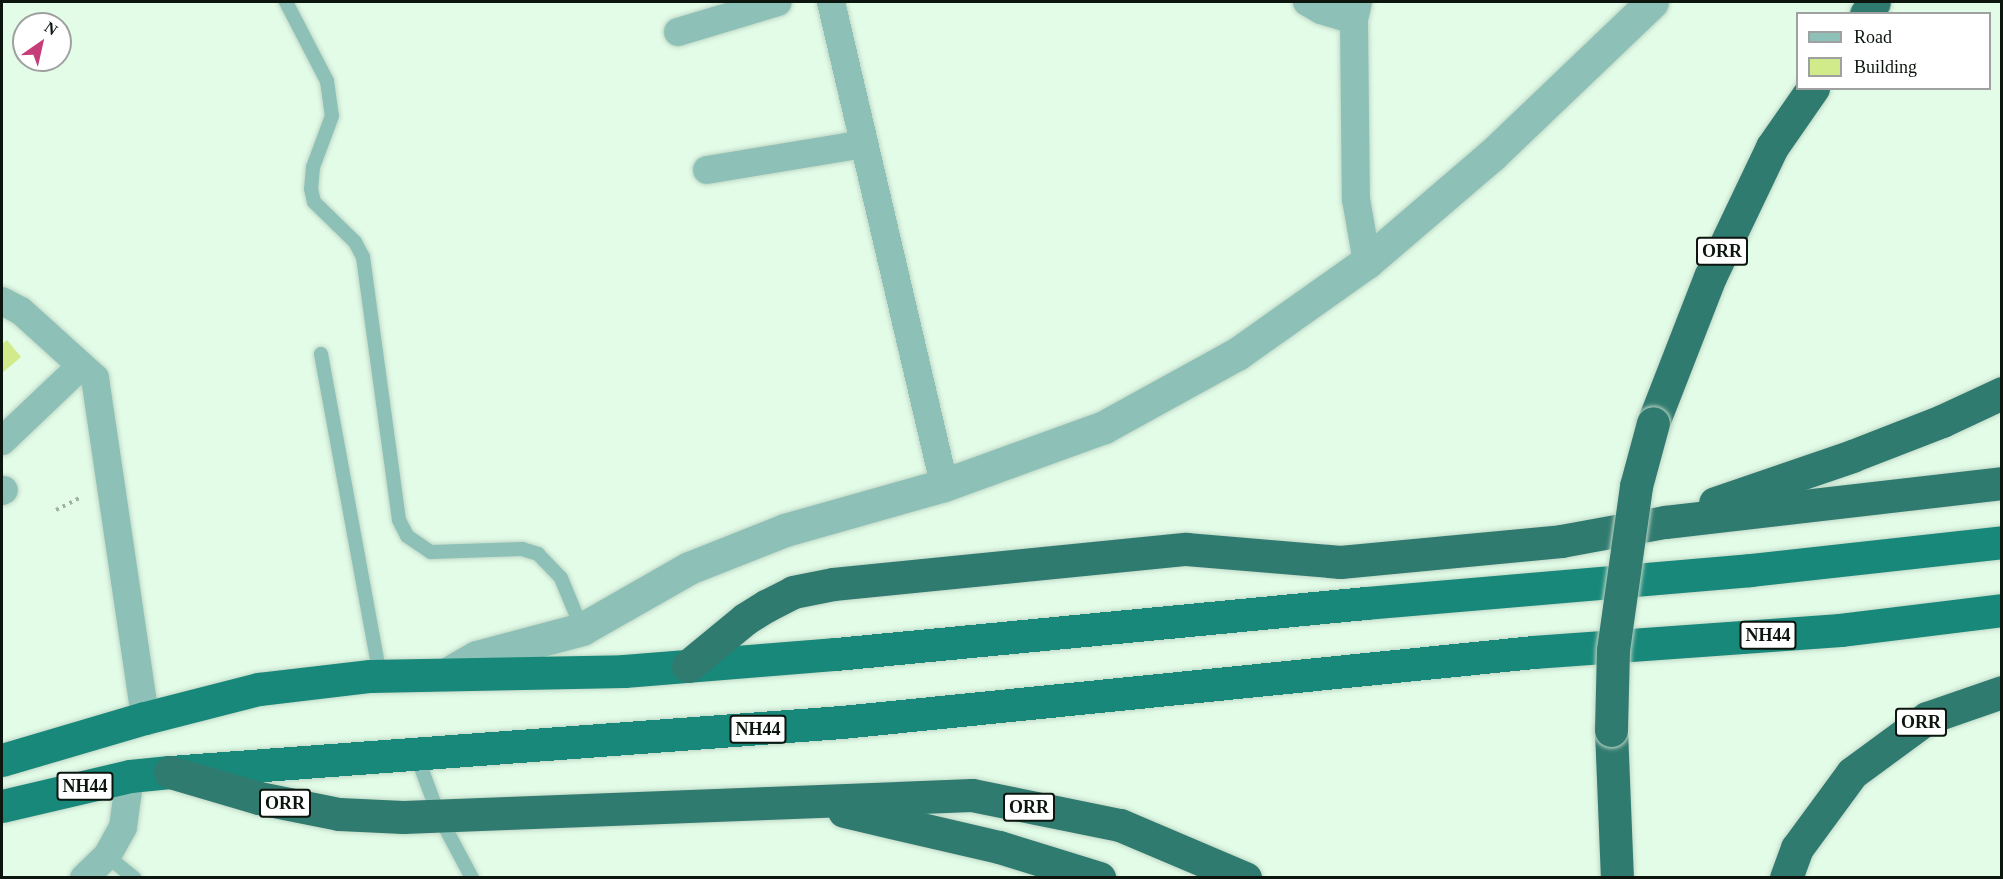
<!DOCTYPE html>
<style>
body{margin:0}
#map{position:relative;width:2003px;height:879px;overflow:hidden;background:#e2fce8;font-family:"Times New Roman",serif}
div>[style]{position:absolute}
.building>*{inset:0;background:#d1eb8a}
.path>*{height:4px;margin-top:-2px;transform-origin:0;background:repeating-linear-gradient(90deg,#9eb2a2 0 3px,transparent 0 7.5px)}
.roads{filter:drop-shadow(0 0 2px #c0d7c5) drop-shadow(0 0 2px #c0d7c5)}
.service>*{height:14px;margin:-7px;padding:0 7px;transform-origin:7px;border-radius:7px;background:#8dc1b8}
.minor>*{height:28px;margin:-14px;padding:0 14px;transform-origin:14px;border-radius:14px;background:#8dc1b8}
.tertiary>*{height:33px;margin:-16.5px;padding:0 16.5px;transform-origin:16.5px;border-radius:16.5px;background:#8dc1b8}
.trunk>*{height:33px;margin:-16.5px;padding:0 16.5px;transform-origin:16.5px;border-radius:16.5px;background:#18887a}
.motorway>*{height:33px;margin:-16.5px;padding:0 16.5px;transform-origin:16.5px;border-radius:16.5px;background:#307b70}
.bridges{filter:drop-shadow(0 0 2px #c0d7c5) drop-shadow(0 0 2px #c0d7c5)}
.motorway-bridge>*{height:33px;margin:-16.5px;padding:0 16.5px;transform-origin:16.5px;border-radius:16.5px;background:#307b70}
span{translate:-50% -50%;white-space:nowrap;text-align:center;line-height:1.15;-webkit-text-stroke:4.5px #fff;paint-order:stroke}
.shield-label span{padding:2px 4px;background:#fff;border:2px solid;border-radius:4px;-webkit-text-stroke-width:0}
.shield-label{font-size:18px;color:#0d150f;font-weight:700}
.frame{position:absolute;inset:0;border:3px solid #0d150f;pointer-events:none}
.legend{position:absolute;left:1796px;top:12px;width:195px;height:78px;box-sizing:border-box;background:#fff;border:2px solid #9ea19f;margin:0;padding:8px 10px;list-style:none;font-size:18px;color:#0d150f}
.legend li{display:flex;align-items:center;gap:12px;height:30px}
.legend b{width:30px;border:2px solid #9ea19f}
.north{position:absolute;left:12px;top:12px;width:60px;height:60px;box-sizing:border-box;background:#fff;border:2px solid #9ea19f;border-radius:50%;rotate:34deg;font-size:16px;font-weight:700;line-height:24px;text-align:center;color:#0d150f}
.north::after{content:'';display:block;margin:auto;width:21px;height:27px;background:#c63d79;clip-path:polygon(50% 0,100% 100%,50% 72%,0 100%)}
</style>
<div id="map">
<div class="building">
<i style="clip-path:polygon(7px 340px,21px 357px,2px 373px,2px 344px)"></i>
</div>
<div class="path">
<i style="left:56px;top:510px;width:29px;rotate:-27deg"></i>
</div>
<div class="roads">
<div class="service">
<i style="left:286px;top:2px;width:89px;rotate:62.6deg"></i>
<i style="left:327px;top:81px;width:35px;rotate:82deg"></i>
<i style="left:332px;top:116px;width:54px;rotate:110.4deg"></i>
<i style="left:313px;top:167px;width:22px;rotate:95deg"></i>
<i style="left:311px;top:189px;width:13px;rotate:77deg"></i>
<i style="left:314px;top:202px;width:57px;rotate:44.3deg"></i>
<i style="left:355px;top:242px;width:17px;rotate:62deg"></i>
<i style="left:363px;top:257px;width:265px;rotate:82.2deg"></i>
<i style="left:399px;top:520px;width:18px;rotate:63deg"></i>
<i style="left:407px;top:536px;width:29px;rotate:34deg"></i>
<i style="left:431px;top:552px;width:91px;rotate:-1.9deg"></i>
<i style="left:522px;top:549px;width:17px;rotate:17deg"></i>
<i style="left:538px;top:554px;width:33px;rotate:46deg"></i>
<i style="left:561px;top:578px;width:55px;rotate:67.6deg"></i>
<i style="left:321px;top:354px;width:326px;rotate:79.6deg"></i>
<i style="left:416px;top:754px;width:66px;rotate:69.6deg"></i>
<i style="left:439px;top:816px;width:70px;rotate:62deg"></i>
<i style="left:107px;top:856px;width:35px;rotate:39deg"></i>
</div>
<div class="minor">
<i style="left:831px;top:2px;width:496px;rotate:76.8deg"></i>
<i style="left:1307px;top:2px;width:16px;rotate:30deg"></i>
<i style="left:1321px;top:10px;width:34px;rotate:17deg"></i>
<i style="left:1358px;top:2px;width:18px;rotate:103deg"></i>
<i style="left:1354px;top:20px;width:179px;rotate:89.4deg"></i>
<i style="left:1356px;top:199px;width:64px;rotate:80.1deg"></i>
<i style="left:678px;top:32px;width:104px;rotate:-16.7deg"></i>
<i style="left:707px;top:170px;width:159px;rotate:-9.4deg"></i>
<i style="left:2px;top:301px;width:21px;rotate:28deg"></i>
<i style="left:21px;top:311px;width:100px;rotate:42.2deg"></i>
<i style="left:95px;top:378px;width:344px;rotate:81.6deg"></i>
<i style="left:2px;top:441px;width:109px;rotate:-43.5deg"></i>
<i style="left:2px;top:491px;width:2px;rotate:-27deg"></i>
<i style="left:84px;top:878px;width:32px;rotate:-44deg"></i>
<i style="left:107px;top:856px;width:33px;rotate:-61deg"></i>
<i style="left:123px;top:827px;width:51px;rotate:-82.2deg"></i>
</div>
<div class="tertiary">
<i style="left:447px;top:674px;width:34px;rotate:-30deg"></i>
<i style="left:477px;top:657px;width:109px;rotate:-14.9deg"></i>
<i style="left:582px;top:629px;width:123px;rotate:-29.7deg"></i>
<i style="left:689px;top:568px;width:103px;rotate:-21.6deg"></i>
<i style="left:785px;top:530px;width:165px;rotate:-15.8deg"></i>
<i style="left:944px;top:485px;width:170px;rotate:-19.9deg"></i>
<i style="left:1104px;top:427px;width:152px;rotate:-28.8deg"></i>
<i style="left:1237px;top:354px;width:159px;rotate:-35.3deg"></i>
<i style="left:1367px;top:262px;width:165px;rotate:-40.6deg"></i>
<i style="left:1492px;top:155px;width:221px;rotate:-43.7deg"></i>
</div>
<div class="trunk">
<i style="left:2px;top:760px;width:149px;rotate:-16.4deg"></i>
<i style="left:145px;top:718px;width:118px;rotate:-14.3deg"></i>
<i style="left:259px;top:689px;width:112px;rotate:-6.7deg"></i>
<i style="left:370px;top:676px;width:254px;rotate:-1.1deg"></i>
<i style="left:624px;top:671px;width:213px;rotate:-4.6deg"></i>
<i style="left:836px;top:654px;width:532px;rotate:-5.5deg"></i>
<i style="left:1366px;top:603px;width:385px;rotate:-4.9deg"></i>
<i style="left:1750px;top:570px;width:254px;rotate:-6.3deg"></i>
<i style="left:2px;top:806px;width:131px;rotate:-13.2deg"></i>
<i style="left:130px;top:776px;width:40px;rotate:-5.7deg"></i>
<i style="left:170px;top:772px;width:674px;rotate:-4.26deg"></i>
<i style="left:842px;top:722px;width:695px;rotate:-5.78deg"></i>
<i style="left:1533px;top:652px;width:308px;rotate:-4.1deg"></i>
<i style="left:1840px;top:630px;width:163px;rotate:-7deg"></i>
</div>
<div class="motorway">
<i style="left:1866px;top:14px;width:14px;rotate:-56deg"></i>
<i style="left:1653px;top:423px;width:157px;rotate:-68.7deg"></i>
<i style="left:1710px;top:277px;width:144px;rotate:-64.5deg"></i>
<i style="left:1772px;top:147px;width:72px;rotate:-55.2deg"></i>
<i style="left:1715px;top:503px;width:145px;rotate:-18.9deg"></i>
<i style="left:1852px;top:456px;width:97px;rotate:-21.3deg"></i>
<i style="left:1942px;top:421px;width:66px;rotate:-25deg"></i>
<i style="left:688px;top:666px;width:74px;rotate:-39.5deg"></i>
<i style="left:745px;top:619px;width:25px;rotate:-32deg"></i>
<i style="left:766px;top:606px;width:30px;rotate:-27deg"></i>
<i style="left:793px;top:592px;width:41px;rotate:-11.3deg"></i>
<i style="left:833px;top:584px;width:355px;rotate:-5.7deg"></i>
<i style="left:1186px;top:549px;width:155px;rotate:4.8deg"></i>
<i style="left:1340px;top:562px;width:222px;rotate:-5.4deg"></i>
<i style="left:1561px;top:541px;width:106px;rotate:-10.4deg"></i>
<i style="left:1665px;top:522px;width:339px;rotate:-6.6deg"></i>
<i style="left:1611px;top:730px;width:148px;rotate:87.7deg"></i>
<i style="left:170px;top:772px;width:93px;rotate:16.3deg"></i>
<i style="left:259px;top:798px;width:82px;rotate:11.3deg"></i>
<i style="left:339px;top:814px;width:64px;rotate:2.7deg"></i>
<i style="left:403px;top:817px;width:569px;rotate:-2.21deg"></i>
<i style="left:972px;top:795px;width:151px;rotate:11.5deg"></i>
<i style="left:1120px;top:825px;width:136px;rotate:23deg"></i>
<i style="left:844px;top:811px;width:159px;rotate:13.1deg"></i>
<i style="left:999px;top:847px;width:105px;rotate:17.2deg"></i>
<i style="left:1786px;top:878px;width:32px;rotate:-70deg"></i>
<i style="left:1797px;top:848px;width:93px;rotate:-53.7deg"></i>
<i style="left:1852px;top:773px;width:93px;rotate:-36.3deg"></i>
<i style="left:1927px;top:718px;width:79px;rotate:-19.1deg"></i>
</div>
</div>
<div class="bridges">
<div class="motorway-bridge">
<i style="left:1611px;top:730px;width:80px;rotate:-88.6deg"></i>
<i style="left:1613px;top:650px;width:166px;rotate:-82deg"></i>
<i style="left:1636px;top:486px;width:65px;rotate:-74.9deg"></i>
</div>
</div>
<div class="shield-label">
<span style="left:1722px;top:251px">ORR</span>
<span style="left:1768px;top:635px">NH44</span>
<span style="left:1921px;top:722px">ORR</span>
<span style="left:758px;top:729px">NH44</span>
<span style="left:85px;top:786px">NH44</span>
<span style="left:285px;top:803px">ORR</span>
<span style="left:1029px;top:807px">ORR</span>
</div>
<div class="frame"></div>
<ul class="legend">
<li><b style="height:8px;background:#8dc1b8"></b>Road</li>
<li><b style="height:16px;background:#d1eb8a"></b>Building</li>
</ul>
<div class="north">N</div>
</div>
